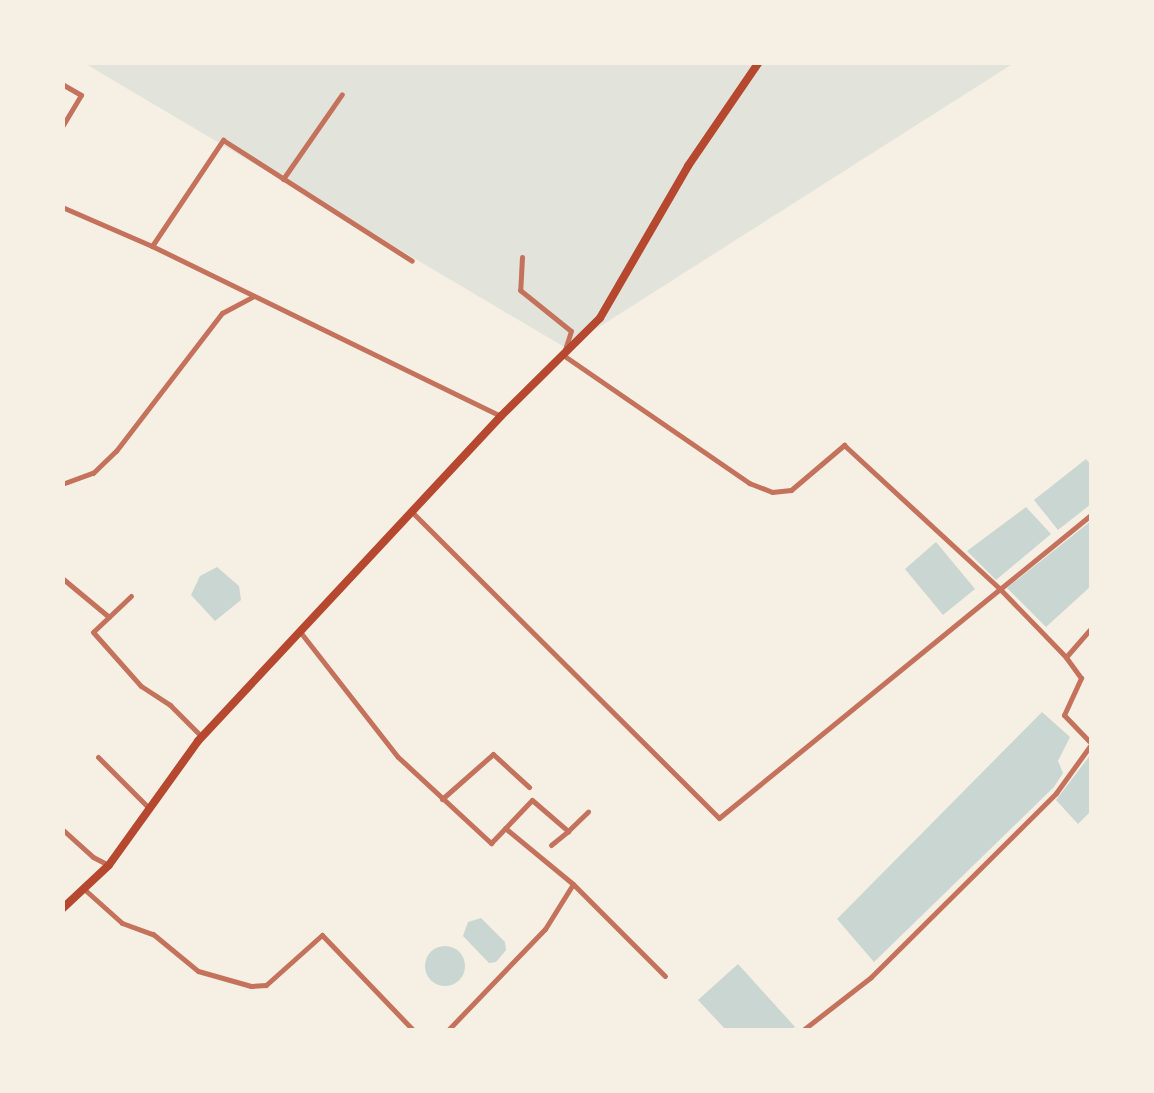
<!DOCTYPE html>
<style>
body{margin:0}
#map{position:relative;width:1154px;height:1093px;overflow:hidden;background:#f6efe4;font-family:Quicksand,sans-serif}
div>[style]{position:absolute}
.green>*{inset:0;background:#e2e4dc}
.water>*{inset:0;background:#c9d6d2}
.round{border-radius:50%}
.minor>*{height:5px;margin:-2.5px;padding:0 2.5px;transform-origin:2.5px;border-radius:2.5px;background:#c5725c}
.primary>*{height:8px;margin:-4px;padding:0 4px;transform-origin:4px;border-radius:4px;background:#b5482f}
span{translate:-50% -50%;white-space:nowrap;text-align:center;line-height:1.15;-webkit-text-stroke:9px #f6efe4;paint-order:stroke}
.frame{position:absolute;inset:0;border:65px solid #f6efe4;pointer-events:none}
</style>
<div id="map">
<div class="green">
<i style="clip-path:polygon(84px 63px,1014px 63px,566px 348px)"></i>
</div>
<div class="water">
<i style="clip-path:polygon(1086px 459px,1091px 465px,1091px 504px,1058px 530px,1034px 500px)"></i>
<i style="clip-path:polygon(1026px 507px,1051px 534px,996px 580px,967px 551px)"></i>
<i style="clip-path:polygon(1091px 521px,1091px 586px,1046px 627px,1007px 588px)"></i>
<i style="clip-path:polygon(936px 542px,975px 589px,943px 615px,905px 569px)"></i>
<i style="clip-path:polygon(217px 567px,239px 586px,241px 600px,215px 621px,191px 595px,200px 576px)"></i>
<i style="clip-path:polygon(1042px 712px,1070px 737px,1058px 761px,1063px 773px,1054px 787px,874px 962px,837px 919px)"></i>
<i style="clip-path:polygon(1091px 754px,1091px 811px,1078px 824px,1056px 800px)"></i>
<i style="clip-path:polygon(481px 918px,505px 942px,506px 950px,496px 962px,489px 963px,463px 936px,468px 922px)"></i>
<i class="round" style="left:425px;top:946px;width:40px;height:40px"></i>
<i style="clip-path:polygon(738px 964px,795px 1027px,790px 1030px,726px 1030px,698px 1000px)"></i>
</div>
<div class="minor">
<i style="left:62px;top:84px;width:22px;rotate:30deg"></i>
<i style="left:81px;top:95px;width:37px;rotate:121deg"></i>
<i style="left:283px;top:179px;width:103px;rotate:-55.2deg"></i>
<i style="left:62px;top:207px;width:98px;rotate:23.4deg"></i>
<i style="left:152px;top:246px;width:388px;rotate:26deg"></i>
<i style="left:152px;top:246px;width:128px;rotate:-56.2deg"></i>
<i style="left:223px;top:140px;width:224px;rotate:32.6deg"></i>
<i style="left:522px;top:257px;width:33px;rotate:93deg"></i>
<i style="left:520px;top:290px;width:65px;rotate:38.8deg"></i>
<i style="left:571px;top:331px;width:25px;rotate:108deg"></i>
<i style="left:563px;top:355px;width:226px;rotate:34.5deg"></i>
<i style="left:749px;top:483px;width:25px;rotate:21deg"></i>
<i style="left:772px;top:492px;width:19px;rotate:-6deg"></i>
<i style="left:791px;top:490px;width:70px;rotate:-40.3deg"></i>
<i style="left:844px;top:445px;width:212px;rotate:42.7deg"></i>
<i style="left:1000px;top:589px;width:119px;rotate:-39.2deg"></i>
<i style="left:62px;top:484px;width:33px;rotate:-20deg"></i>
<i style="left:93px;top:473px;width:32px;rotate:-44deg"></i>
<i style="left:116px;top:451px;width:174px;rotate:-52.5deg"></i>
<i style="left:222px;top:313px;width:36px;rotate:-28deg"></i>
<i style="left:413px;top:513px;width:432px;rotate:44.9deg"></i>
<i style="left:719px;top:818px;width:362px;rotate:-39.2deg"></i>
<i style="left:1000px;top:589px;width:95px;rotate:45.9deg"></i>
<i style="left:62px;top:578px;width:61px;rotate:39.7deg"></i>
<i style="left:131px;top:596px;width:52px;rotate:136.5deg"></i>
<i style="left:93px;top:632px;width:72px;rotate:48.4deg"></i>
<i style="left:141px;top:686px;width:35px;rotate:33deg"></i>
<i style="left:170px;top:705px;width:45px;rotate:45deg"></i>
<i style="left:301px;top:633px;width:157px;rotate:52deg"></i>
<i style="left:398px;top:757px;width:127px;rotate:42.8deg"></i>
<i style="left:491px;top:843px;width:59px;rotate:-46.4deg"></i>
<i style="left:532px;top:800px;width:48px;rotate:40.7deg"></i>
<i style="left:568px;top:831px;width:28px;rotate:-44deg"></i>
<i style="left:1089px;top:741px;width:36px;rotate:-134deg"></i>
<i style="left:1064px;top:715px;width:41px;rotate:-65.3deg"></i>
<i style="left:1081px;top:678px;width:26px;rotate:-126deg"></i>
<i style="left:1066px;top:657px;width:40px;rotate:-49deg"></i>
<i style="left:98px;top:757px;width:72px;rotate:45deg"></i>
<i style="left:442px;top:799px;width:68px;rotate:-41.4deg"></i>
<i style="left:493px;top:754px;width:49px;rotate:42.5deg"></i>
<i style="left:62px;top:829px;width:42px;rotate:42.1deg"></i>
<i style="left:93px;top:857px;width:18px;rotate:27deg"></i>
<i style="left:551px;top:845px;width:22px;rotate:-39deg"></i>
<i style="left:573px;top:884px;width:130px;rotate:45deg"></i>
<i style="left:84px;top:889px;width:51px;rotate:41.8deg"></i>
<i style="left:122px;top:923px;width:33px;rotate:20deg"></i>
<i style="left:153px;top:934px;width:58px;rotate:39.4deg"></i>
<i style="left:198px;top:971px;width:55px;rotate:15.8deg"></i>
<i style="left:251px;top:986px;width:15px;rotate:-4deg"></i>
<i style="left:266px;top:985px;width:75px;rotate:-41.8deg"></i>
<i style="left:322px;top:935px;width:132px;rotate:46.2deg"></i>
<i style="left:448px;top:1030px;width:140px;rotate:-46.2deg"></i>
<i style="left:545px;top:929px;width:53px;rotate:-58.1deg"></i>
<i style="left:573px;top:884px;width:88px;rotate:-140.5deg"></i>
<i style="left:803px;top:1030px;width:86px;rotate:-37.9deg"></i>
<i style="left:871px;top:977px;width:261px;rotate:-44.8deg"></i>
<i style="left:1056px;top:793px;width:62px;rotate:-54.2deg"></i>
</div>
<div class="primary">
<i style="left:62px;top:909px;width:64px;rotate:-43.1deg"></i>
<i style="left:109px;top:865px;width:153px;rotate:-54.3deg"></i>
<i style="left:198px;top:741px;width:444px;rotate:-47deg"></i>
<i style="left:501px;top:416px;width:139px;rotate:-44.7deg"></i>
<i style="left:600px;top:318px;width:176px;rotate:-59.9deg"></i>
<i style="left:688px;top:166px;width:126px;rotate:-55.7deg"></i>
</div>
<div class="frame"></div>
</div>
